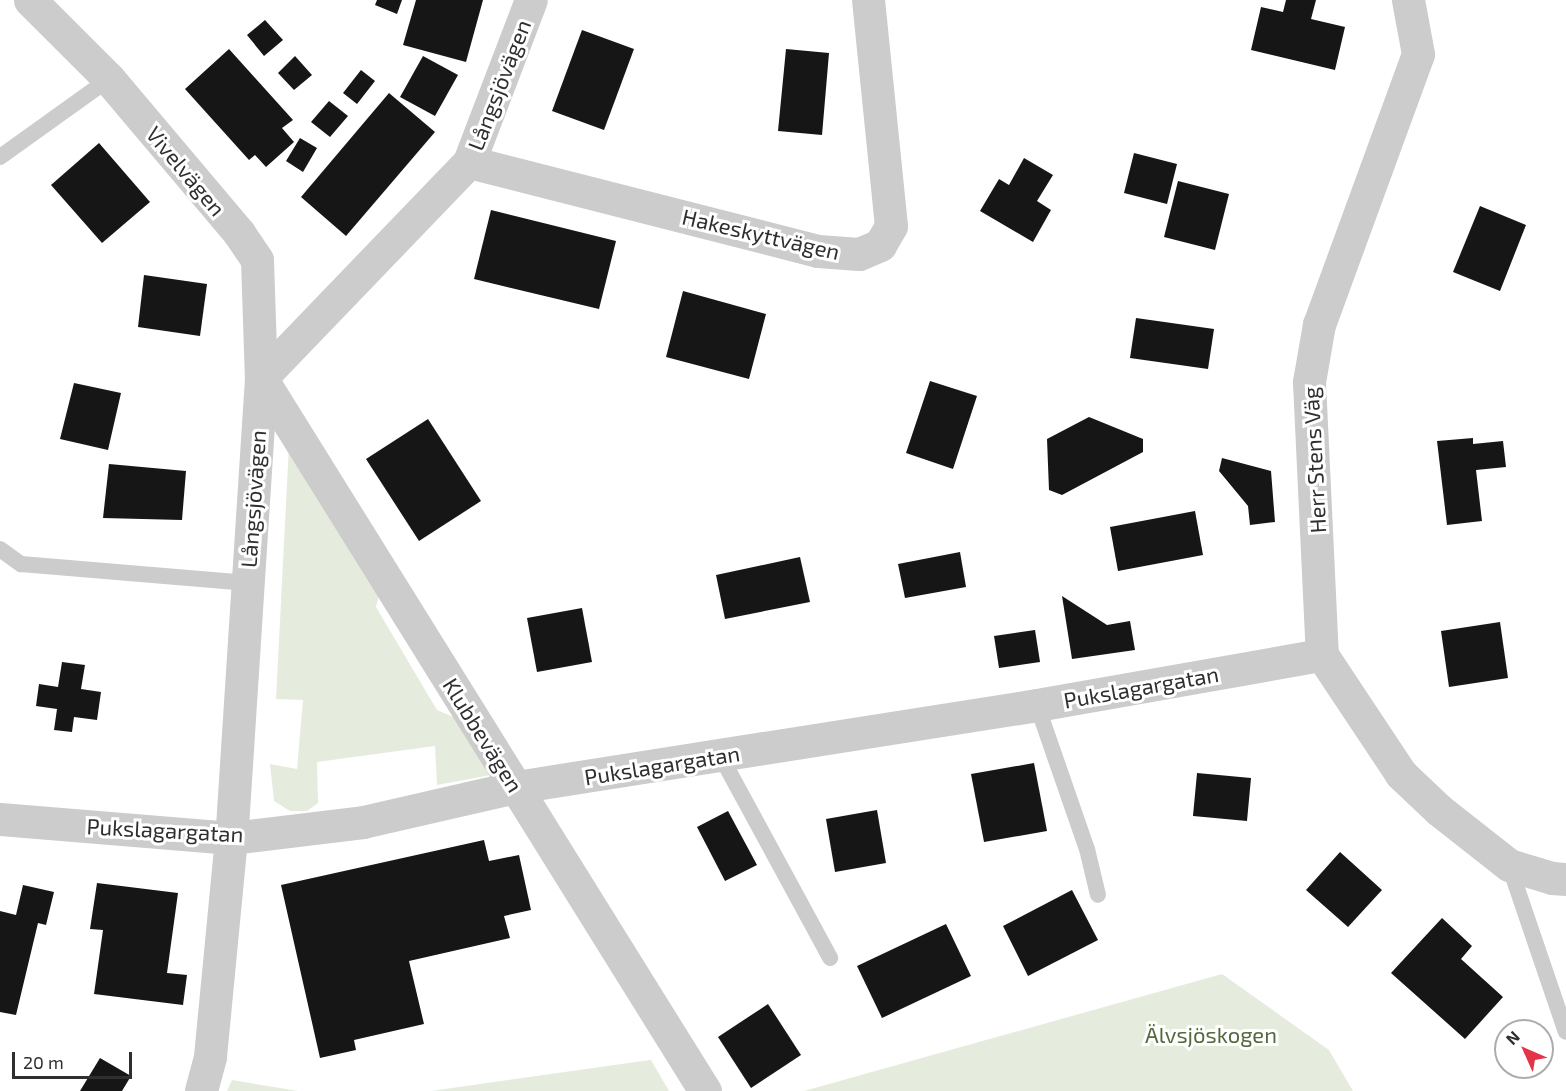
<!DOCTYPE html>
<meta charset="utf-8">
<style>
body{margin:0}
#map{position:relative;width:1566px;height:1091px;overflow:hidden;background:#fff;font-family:"Exo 2",sans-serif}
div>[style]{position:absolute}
.green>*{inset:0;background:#e6ecdd}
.building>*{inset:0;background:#161616}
.lane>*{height:16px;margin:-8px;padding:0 8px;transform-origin:8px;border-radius:8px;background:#ccc}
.street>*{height:33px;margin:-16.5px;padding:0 16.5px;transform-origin:16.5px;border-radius:16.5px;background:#ccc}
span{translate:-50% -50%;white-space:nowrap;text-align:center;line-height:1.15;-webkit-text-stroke:6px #fff;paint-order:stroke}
.street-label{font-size:22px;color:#2f2f2f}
.park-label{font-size:22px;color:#546a3d}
.north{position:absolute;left:1494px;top:1019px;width:60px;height:60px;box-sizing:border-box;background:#fff;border:2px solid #acacac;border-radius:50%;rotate:315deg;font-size:16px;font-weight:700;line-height:24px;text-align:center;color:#2f2f2f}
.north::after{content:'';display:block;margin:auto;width:21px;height:27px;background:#e33449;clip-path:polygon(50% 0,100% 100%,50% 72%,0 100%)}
.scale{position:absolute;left:12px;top:1052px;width:120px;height:27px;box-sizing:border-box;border:3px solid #2f2f2f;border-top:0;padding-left:8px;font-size:18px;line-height:21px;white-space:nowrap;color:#2f2f2f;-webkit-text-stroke:4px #fff;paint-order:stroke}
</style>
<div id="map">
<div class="green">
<i style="clip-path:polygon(289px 445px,380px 592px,376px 607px,437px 710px,458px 719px,491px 775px,437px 785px,435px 746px,317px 762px,318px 803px,307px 811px,290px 811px,274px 801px,270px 764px,297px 769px,303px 700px,276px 699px)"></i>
<i style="clip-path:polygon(1222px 974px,1329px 1050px,1353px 1091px,804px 1091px)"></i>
<i style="clip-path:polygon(651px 1060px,669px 1091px,431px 1091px,650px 1060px)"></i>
<i style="clip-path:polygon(232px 1080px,298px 1091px,227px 1091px)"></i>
</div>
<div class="building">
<i style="clip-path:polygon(377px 0,402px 0,397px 14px,375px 5px)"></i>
<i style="clip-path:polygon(416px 0,483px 0,466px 62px,403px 45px)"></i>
<i style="clip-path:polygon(1286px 0,1316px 0,1311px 19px,1345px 27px,1335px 70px,1251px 50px,1261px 7px,1283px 12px)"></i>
<i style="clip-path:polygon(265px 20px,283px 40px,264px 56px,247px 35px)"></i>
<i style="clip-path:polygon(582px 30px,634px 49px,604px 130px,552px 111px)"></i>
<i style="clip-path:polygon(229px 49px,293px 120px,282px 128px,294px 142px,266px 167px,255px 155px,249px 160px,185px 89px)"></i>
<i style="clip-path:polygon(786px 49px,829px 53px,822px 135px,778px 131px)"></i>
<i style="clip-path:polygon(295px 56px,312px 75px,294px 90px,278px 73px)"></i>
<i style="clip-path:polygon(423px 56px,458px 75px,435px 116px,400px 97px)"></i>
<i style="clip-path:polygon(361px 70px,375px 81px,357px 104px,343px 93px)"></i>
<i style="clip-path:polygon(389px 93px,435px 132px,346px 236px,301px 197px)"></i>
<i style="clip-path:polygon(329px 101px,348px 116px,330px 137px,311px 122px)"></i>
<i style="clip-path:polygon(300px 138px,317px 148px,303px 172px,286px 161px)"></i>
<i style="clip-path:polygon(99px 143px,150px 202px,102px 243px,51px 185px)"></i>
<i style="clip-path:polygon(1134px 153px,1177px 164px,1167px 204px,1124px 193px)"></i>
<i style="clip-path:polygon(1024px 158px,1053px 175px,1037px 201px,1051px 210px,1033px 242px,980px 211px,999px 179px,1009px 185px)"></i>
<i style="clip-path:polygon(1178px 181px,1229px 194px,1215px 250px,1164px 237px)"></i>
<i style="clip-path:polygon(1480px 206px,1526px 225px,1500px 291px,1453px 272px)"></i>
<i style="clip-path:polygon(491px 210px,616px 241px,599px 309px,474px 279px)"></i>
<i style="clip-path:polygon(144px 275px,207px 284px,200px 336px,138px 327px)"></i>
<i style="clip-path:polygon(683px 291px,766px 314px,749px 379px,666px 357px)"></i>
<i style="clip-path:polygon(1136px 318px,1214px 329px,1208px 369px,1130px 358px)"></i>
<i style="clip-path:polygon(930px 381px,977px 396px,953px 469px,906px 453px)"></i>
<i style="clip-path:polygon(74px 383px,121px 393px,108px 450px,60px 439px)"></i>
<i style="clip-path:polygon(1089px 417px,1143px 439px,1143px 452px,1062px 495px,1049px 490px,1047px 439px)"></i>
<i style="clip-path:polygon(428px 419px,481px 501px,419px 541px,366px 459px)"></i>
<i style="clip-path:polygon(1473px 438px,1473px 444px,1503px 441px,1506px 467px,1476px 470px,1482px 521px,1447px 525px,1437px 441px)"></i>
<i style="clip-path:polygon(1222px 458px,1271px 471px,1275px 522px,1250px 525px,1248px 506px,1219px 471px)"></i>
<i style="clip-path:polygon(109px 464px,186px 471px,182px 520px,103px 518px)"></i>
<i style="clip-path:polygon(1195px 511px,1203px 555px,1118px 571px,1110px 527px)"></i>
<i style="clip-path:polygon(960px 552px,966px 587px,905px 598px,898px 564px)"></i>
<i style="clip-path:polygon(800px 557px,810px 602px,725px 619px,716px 575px)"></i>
<i style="clip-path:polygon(1062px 596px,1107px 625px,1130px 621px,1135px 650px,1072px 659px)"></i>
<i style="clip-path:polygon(582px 608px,592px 662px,537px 672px,527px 618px)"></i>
<i style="clip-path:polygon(1500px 622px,1508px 678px,1449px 687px,1441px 631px)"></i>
<i style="clip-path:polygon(1035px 630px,1040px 662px,999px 668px,994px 636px)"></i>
<i style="clip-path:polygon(62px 662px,85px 665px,81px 689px,101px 692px,97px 720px,74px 717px,72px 732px,54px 730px,57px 709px,36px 706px,39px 684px,58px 687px)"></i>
<i style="clip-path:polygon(1034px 763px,1047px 831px,984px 842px,971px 774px)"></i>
<i style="clip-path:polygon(1197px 773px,1251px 778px,1247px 821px,1193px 816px)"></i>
<i style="clip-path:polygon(877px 810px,886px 863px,835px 872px,826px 819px)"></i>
<i style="clip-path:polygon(728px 811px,757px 865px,725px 881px,697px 827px)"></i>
<i style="clip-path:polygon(484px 840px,489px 861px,519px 855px,531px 910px,504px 916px,510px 938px,409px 961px,424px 1024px,354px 1040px,356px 1050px,320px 1058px,281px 885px)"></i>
<i style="clip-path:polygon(1340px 852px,1382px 890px,1348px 927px,1306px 890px)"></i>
<i style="clip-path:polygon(97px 883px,178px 893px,167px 973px,187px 975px,183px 1005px,94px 994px,103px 930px,90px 929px)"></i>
<i style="clip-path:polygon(23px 885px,54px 892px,46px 925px,38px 923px,16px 1015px,0 1012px,0 911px,16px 915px)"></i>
<i style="clip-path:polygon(1072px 890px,1098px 940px,1028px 976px,1003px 926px)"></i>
<i style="clip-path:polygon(1442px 918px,1472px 946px,1461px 959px,1503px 997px,1465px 1039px,1391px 973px)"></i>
<i style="clip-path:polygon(946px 924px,971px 976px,882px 1018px,857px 966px)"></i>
<i style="clip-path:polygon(768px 1004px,801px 1055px,751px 1088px,718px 1037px)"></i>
<i style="clip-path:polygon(100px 1058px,131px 1076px,122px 1091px,80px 1091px)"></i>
</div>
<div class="lane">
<i style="left:0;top:157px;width:134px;rotate:-35.6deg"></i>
<i style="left:0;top:549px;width:26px;rotate:36deg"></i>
<i style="left:21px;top:564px;width:228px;rotate:4.8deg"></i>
<i style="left:1037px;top:705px;width:152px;rotate:70.9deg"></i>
<i style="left:1087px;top:849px;width:47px;rotate:76.6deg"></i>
<i style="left:720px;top:755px;width:231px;rotate:61.5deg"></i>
<i style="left:1509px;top:865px;width:176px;rotate:71.2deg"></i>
</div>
<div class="street">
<i style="left:30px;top:0;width:112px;rotate:45deg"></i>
<i style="left:109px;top:79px;width:202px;rotate:49.8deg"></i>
<i style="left:239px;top:233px;width:32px;rotate:56deg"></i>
<i style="left:257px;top:260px;width:118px;rotate:88.1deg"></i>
<i style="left:261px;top:378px;width:461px;rotate:93.7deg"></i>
<i style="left:231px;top:838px;width:220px;rotate:95.5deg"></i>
<i style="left:210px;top:1057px;width:35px;rotate:105deg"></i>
<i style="left:1408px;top:0;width:55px;rotate:79.5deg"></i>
<i style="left:1418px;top:54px;width:288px;rotate:110.1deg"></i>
<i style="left:1319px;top:324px;width:59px;rotate:99.8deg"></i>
<i style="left:1309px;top:382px;width:273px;rotate:87.3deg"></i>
<i style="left:1322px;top:655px;width:143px;rotate:56.4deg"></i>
<i style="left:1401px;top:774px;width:52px;rotate:43.5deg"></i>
<i style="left:1439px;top:810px;width:89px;rotate:38.2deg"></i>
<i style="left:1509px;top:865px;width:45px;rotate:16.8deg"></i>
<i style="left:1552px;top:878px;width:14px;rotate:4deg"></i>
<i style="left:469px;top:162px;width:360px;rotate:14.3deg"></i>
<i style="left:818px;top:251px;width:41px;rotate:4.2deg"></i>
<i style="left:859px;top:254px;width:23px;rotate:-23deg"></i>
<i style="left:880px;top:245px;width:22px;rotate:-60deg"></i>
<i style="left:891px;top:226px;width:227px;rotate:-95.8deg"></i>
<i style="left:261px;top:378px;width:840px;rotate:58.09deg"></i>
<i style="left:261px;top:378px;width:300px;rotate:-46.1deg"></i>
<i style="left:469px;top:162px;width:173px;rotate:-69.1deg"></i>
<i style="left:0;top:819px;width:232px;rotate:4.7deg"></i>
<i style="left:231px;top:838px;width:133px;rotate:-6.9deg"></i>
<i style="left:363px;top:822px;width:157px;rotate:-12.9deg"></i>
<i style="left:516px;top:787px;width:527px;rotate:-8.94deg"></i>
<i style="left:1037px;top:705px;width:289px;rotate:-10deg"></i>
</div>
<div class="street-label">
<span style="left:499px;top:85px;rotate:-69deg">Långsjövägen</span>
<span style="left:186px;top:171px;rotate:50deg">Vivelvägen</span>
<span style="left:761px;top:234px;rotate:13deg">Hakeskyttvägen</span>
<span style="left:1314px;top:460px;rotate:-93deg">Herr Stens Väg</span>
<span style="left:253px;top:499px;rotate:-86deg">Långsjövägen</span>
<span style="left:1141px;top:687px;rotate:-10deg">Pukslagargatan</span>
<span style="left:483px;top:735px;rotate:58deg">Klubbevägen</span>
<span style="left:662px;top:765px;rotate:-9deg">Pukslagargatan</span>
<span style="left:165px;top:830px;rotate:3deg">Pukslagargatan</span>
</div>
<div class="park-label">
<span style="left:1211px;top:1035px">Älvsjöskogen</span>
</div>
<div class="north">N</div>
<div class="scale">20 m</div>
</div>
